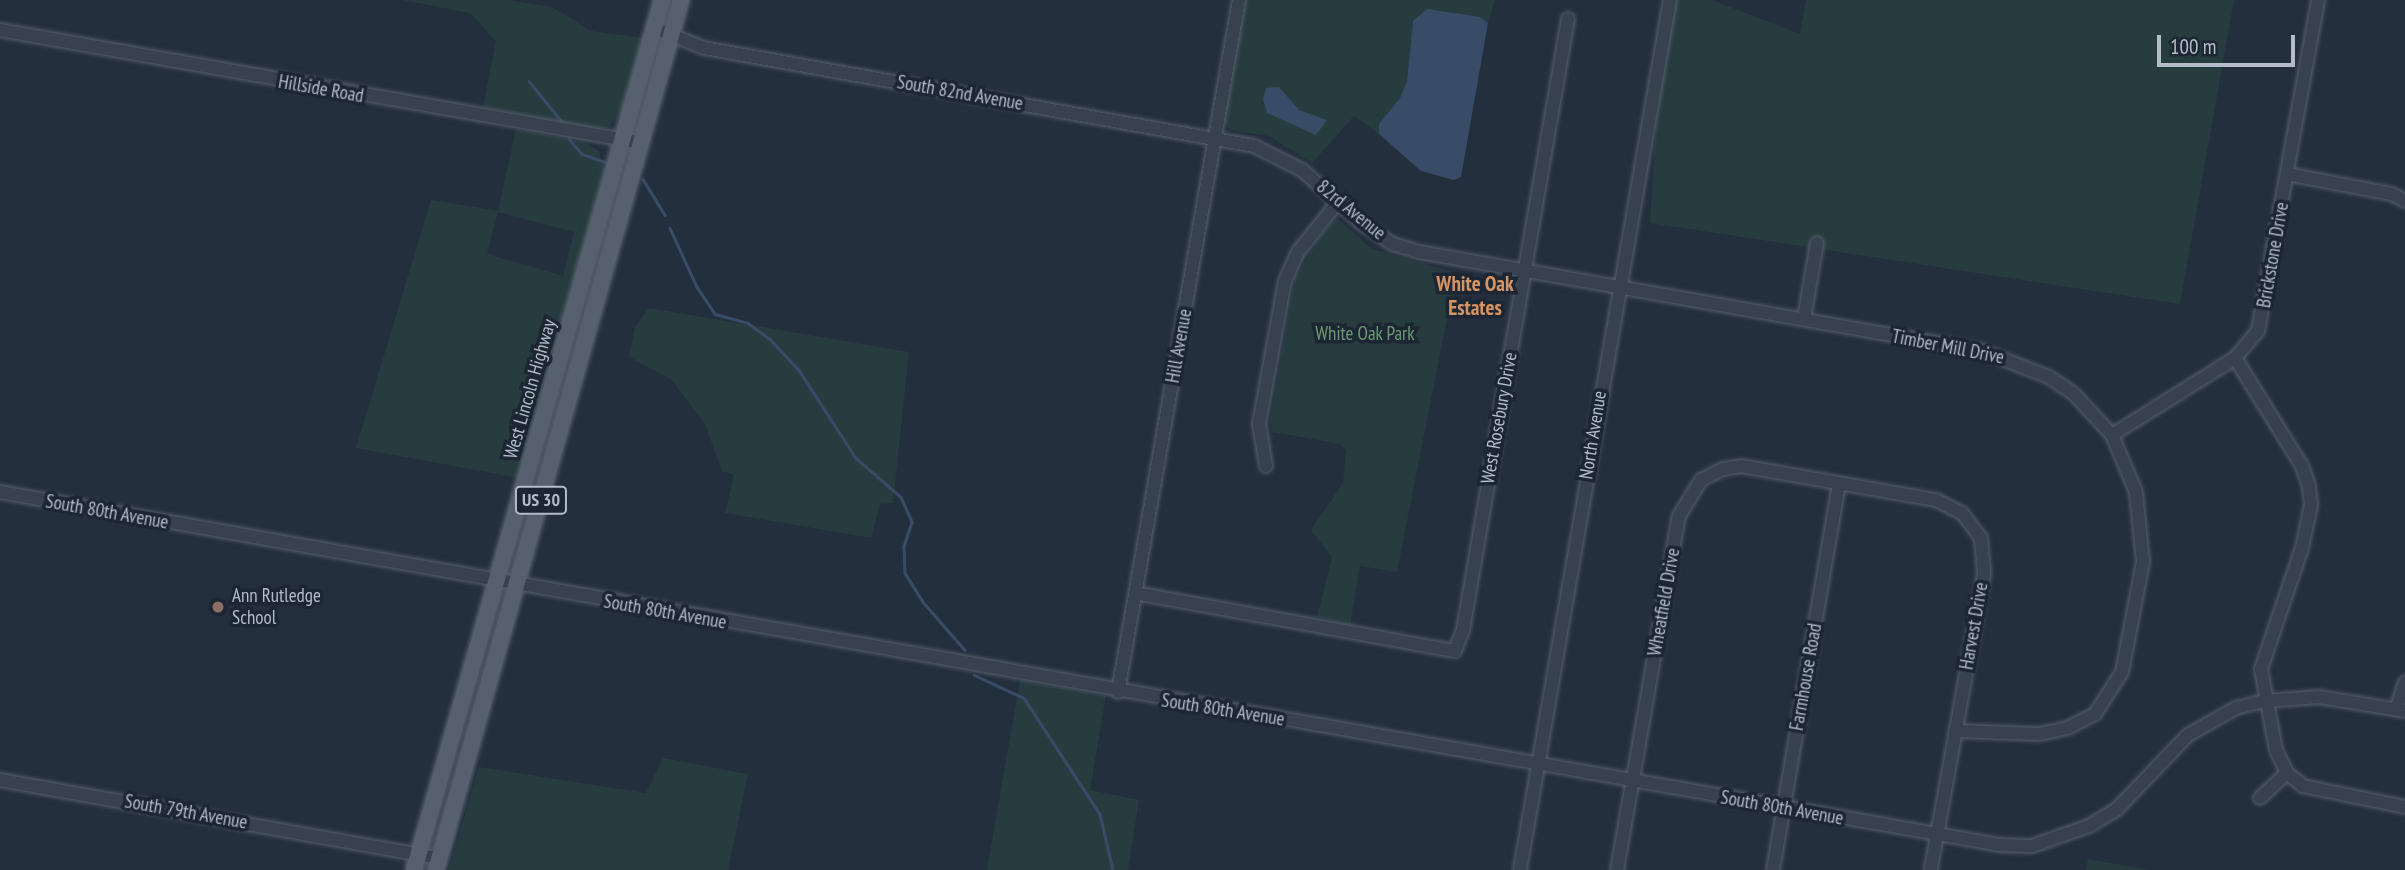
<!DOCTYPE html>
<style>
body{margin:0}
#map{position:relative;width:2405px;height:870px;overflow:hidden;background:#242f3e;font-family:"PT Sans Narrow",sans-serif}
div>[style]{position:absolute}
.green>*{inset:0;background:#263c3f}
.water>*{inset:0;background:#394c67}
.stream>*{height:2.5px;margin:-1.25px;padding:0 1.25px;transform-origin:1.25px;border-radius:1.25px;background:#394c67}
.roads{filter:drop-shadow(0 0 2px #565f6c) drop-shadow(0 0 2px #565f6c)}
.minor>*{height:12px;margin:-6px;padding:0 6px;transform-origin:6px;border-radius:6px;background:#38414e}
.major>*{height:16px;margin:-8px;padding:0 8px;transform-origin:8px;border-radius:8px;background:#56606e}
.dots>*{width:19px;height:19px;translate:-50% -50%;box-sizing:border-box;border:4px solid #1d2633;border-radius:50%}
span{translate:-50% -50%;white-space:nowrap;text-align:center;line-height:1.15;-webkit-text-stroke:7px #1d2633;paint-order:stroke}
.shield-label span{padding:2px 5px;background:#1d2633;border:2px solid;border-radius:5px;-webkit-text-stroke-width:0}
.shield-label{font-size:18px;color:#b4bcc9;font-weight:700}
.street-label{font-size:19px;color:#b4bcc9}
.park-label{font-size:19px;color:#6b9a76}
.poi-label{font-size:19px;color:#b4bcc9}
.left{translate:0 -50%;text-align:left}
.neighbourhood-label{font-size:21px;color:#d59563;font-weight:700}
.scale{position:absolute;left:2157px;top:35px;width:138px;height:32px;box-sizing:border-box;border:4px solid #b4bcc9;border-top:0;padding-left:9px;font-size:21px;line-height:24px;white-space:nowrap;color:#b4bcc9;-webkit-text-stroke:5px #1d2633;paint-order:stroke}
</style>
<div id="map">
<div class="green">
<i style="clip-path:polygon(402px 0,508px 0,552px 7px,591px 31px,644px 38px,623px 111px,606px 130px,483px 107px,496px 41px,470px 13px)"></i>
<i style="clip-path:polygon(1245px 0,1495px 0,1488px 23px,1480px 17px,1413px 21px,1407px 81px,1400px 98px,1379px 124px,1379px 134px,1354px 116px,1312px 163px,1269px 136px,1229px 130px,1224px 120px)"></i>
<i style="clip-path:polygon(1675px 0,1712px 0,1800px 34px,1806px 0,2234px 0,2180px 304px,1650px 223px,1657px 110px)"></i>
<i style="clip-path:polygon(evenodd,516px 129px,585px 142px,599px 151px,606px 174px,519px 478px,356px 448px,431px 200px,498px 211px,516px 129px,498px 212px,574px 232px,563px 276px,487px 254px,498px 212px)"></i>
<i style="clip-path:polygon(1337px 218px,1372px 249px,1456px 273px,1397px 572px,1360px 566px,1350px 625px,1317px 617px,1332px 557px,1311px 530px,1343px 483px,1346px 450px,1340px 444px,1272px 432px,1270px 422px,1295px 278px,1321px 235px)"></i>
<i style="clip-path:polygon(649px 308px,909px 352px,893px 503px,880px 504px,871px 538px,725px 513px,734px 475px,722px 471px,705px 424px,671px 379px,629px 357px,635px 327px)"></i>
<i style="clip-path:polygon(1020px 680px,1106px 696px,1090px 790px,1139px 800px,1128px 870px,987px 870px)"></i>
<i style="clip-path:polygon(663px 758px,748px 774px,728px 870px,449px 870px,479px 767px,646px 793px)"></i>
<i style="clip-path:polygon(2088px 859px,2150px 870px,2086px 870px)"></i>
</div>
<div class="water">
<i style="clip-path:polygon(1427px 9px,1480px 17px,1488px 23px,1461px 177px,1454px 180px,1421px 171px,1379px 134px,1379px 124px,1400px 98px,1407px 81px,1413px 21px)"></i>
<i style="clip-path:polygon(1279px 87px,1299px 110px,1327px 120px,1316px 135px,1267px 113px,1263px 99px,1266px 88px)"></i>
</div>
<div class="stream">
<i style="left:529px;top:81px;width:55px;rotate:50.9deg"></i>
<i style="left:569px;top:139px;width:20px;rotate:49deg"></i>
<i style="left:582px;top:154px;width:28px;rotate:19deg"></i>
<i style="left:643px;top:179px;width:42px;rotate:58.6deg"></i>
<i style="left:670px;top:228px;width:65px;rotate:65.4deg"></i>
<i style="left:697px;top:287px;width:32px;rotate:56deg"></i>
<i style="left:715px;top:314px;width:34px;rotate:15deg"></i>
<i style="left:748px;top:323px;width:26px;rotate:36deg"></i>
<i style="left:769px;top:338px;width:44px;rotate:46.8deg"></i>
<i style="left:799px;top:370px;width:105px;rotate:57.1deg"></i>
<i style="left:856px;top:458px;width:60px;rotate:40.9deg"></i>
<i style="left:901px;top:497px;width:27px;rotate:66deg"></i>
<i style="left:912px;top:522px;width:25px;rotate:108deg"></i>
<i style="left:904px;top:546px;width:27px;rotate:88deg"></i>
<i style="left:905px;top:573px;width:36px;rotate:58deg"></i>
<i style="left:924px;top:603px;width:62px;rotate:48.9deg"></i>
<i style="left:974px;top:675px;width:55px;rotate:24.7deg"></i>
<i style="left:1024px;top:698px;width:139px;rotate:56.8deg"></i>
<i style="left:1100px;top:814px;width:57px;rotate:76.9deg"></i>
</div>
<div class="roads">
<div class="minor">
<i style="left:0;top:30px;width:652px;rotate:9.98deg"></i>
<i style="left:664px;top:32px;width:43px;rotate:21.8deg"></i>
<i style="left:704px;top:48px;width:559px;rotate:10.1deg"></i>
<i style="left:1254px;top:146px;width:54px;rotate:26.6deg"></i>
<i style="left:1302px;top:170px;width:78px;rotate:41.9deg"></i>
<i style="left:1360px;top:222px;width:40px;rotate:34deg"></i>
<i style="left:1393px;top:244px;width:27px;rotate:17deg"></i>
<i style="left:1419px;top:252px;width:572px;rotate:9.97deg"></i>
<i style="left:1982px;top:351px;width:72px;rotate:21.2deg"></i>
<i style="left:2049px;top:377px;width:30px;rotate:34deg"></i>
<i style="left:2074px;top:394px;width:56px;rotate:47.2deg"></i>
<i style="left:2112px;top:435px;width:62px;rotate:67.2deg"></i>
<i style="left:2136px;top:492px;width:70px;rotate:84.3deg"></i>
<i style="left:2143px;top:562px;width:112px;rotate:100.8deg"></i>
<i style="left:2122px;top:672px;width:50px;rotate:122.7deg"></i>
<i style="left:2095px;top:714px;width:30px;rotate:153deg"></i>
<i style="left:2068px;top:728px;width:30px;rotate:168deg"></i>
<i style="left:2039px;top:734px;width:84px;rotate:-178deg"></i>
<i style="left:2287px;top:174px;width:107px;rotate:10.8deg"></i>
<i style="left:2392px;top:194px;width:15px;rotate:28deg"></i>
<i style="left:1804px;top:319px;width:77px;rotate:-80.3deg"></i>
<i style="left:2235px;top:358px;width:127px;rotate:58.2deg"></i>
<i style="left:2302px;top:466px;width:21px;rotate:71deg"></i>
<i style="left:2309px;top:486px;width:19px;rotate:84deg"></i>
<i style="left:2311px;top:505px;width:44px;rotate:101.8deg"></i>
<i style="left:2302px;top:548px;width:128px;rotate:108.7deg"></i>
<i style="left:2261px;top:669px;width:82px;rotate:79.5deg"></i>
<i style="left:2276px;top:750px;width:25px;rotate:64deg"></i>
<i style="left:2287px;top:773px;width:21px;rotate:39deg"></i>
<i style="left:2303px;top:786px;width:104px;rotate:11.6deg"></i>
<i style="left:2112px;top:435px;width:145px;rotate:-32deg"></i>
<i style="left:2235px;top:358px;width:35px;rotate:-50deg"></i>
<i style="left:2258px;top:331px;width:336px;rotate:-79.7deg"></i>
<i style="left:1266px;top:466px;width:43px;rotate:-99.5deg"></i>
<i style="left:1259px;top:424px;width:145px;rotate:-79.7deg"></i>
<i style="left:1285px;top:281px;width:32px;rotate:-66deg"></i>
<i style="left:1298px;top:252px;width:63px;rotate:-51.5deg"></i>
<i style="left:0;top:492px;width:2030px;rotate:10.01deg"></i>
<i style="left:1999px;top:845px;width:33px;rotate:2deg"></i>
<i style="left:2032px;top:846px;width:60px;rotate:-19.3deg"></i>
<i style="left:2089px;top:826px;width:33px;rotate:-31deg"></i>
<i style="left:2117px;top:809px;width:103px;rotate:-46.2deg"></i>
<i style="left:2188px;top:735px;width:55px;rotate:-29.4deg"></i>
<i style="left:2236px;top:708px;width:30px;rotate:-14deg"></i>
<i style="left:2265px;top:701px;width:54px;rotate:-4.2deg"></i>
<i style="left:2319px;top:697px;width:87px;rotate:9.2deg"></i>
<i style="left:1135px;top:593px;width:325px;rotate:10.3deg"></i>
<i style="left:1455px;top:651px;width:22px;rotate:-69deg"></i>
<i style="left:1463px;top:630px;width:620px;rotate:-80.25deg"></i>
<i style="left:1118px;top:692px;width:702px;rotate:-80.08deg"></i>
<i style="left:2396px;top:710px;width:29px;rotate:-72deg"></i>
<i style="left:0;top:780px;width:447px;rotate:10.1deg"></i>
<i style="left:2260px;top:798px;width:37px;rotate:-43deg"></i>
<i style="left:1520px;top:870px;width:883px;rotate:-80.22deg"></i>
<i style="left:1617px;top:870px;width:359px;rotate:-80.1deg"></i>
<i style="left:1679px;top:516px;width:42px;rotate:-58.6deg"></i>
<i style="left:1701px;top:480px;width:25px;rotate:-27deg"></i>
<i style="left:1723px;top:469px;width:18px;rotate:-9deg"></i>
<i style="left:1741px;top:466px;width:198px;rotate:9.9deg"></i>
<i style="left:1936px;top:500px;width:29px;rotate:27deg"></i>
<i style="left:1962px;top:513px;width:31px;rotate:53deg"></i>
<i style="left:1981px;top:538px;width:36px;rotate:85deg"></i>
<i style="left:1984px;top:574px;width:301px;rotate:100.2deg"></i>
<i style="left:1773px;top:870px;width:392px;rotate:-80.3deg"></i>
</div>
<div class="major">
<i style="left:414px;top:870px;width:905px;rotate:-74.09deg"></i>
<i style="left:436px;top:870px;width:904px;rotate:-74.27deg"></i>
</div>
</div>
<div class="dots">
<i style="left:218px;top:607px;background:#8d6e63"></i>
</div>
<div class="shield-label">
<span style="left:541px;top:500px">US 30</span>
</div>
<div class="street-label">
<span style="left:321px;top:89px;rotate:10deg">Hillside Road</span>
<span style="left:960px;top:93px;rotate:10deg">South 82nd Avenue</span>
<span style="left:1351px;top:210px;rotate:39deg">82rd Avenue</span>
<span style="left:2273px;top:255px;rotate:-80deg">Brickstone Drive</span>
<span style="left:1179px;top:346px;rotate:-80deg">Hill Avenue</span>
<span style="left:1948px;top:347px;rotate:11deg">Timber Mill Drive</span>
<span style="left:530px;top:389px;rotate:-74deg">West Lincoln Highway</span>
<span style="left:1499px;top:418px;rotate:-80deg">West Rosebury Drive</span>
<span style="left:1593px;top:435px;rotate:-81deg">North Avenue</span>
<span style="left:107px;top:512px;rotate:10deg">South 80th Avenue</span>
<span style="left:1664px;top:602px;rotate:-80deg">Wheatfield Drive</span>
<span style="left:665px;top:612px;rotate:10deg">South 80th Avenue</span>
<span style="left:1974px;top:626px;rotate:-80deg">Harvest Drive</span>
<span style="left:1806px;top:677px;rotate:-80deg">Farmhouse Road</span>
<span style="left:1223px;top:710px;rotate:9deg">South 80th Avenue</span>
<span style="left:1782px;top:808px;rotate:10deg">South 80th Avenue</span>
<span style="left:186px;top:812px;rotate:10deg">South 79th Avenue</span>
</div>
<div class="park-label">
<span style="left:1365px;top:334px">White Oak Park</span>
</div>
<div class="poi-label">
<span class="left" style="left:232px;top:607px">Ann Rutledge<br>School</span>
</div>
<div class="neighbourhood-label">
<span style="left:1475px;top:296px">White Oak<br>Estates</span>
</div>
<div class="scale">100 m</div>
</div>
